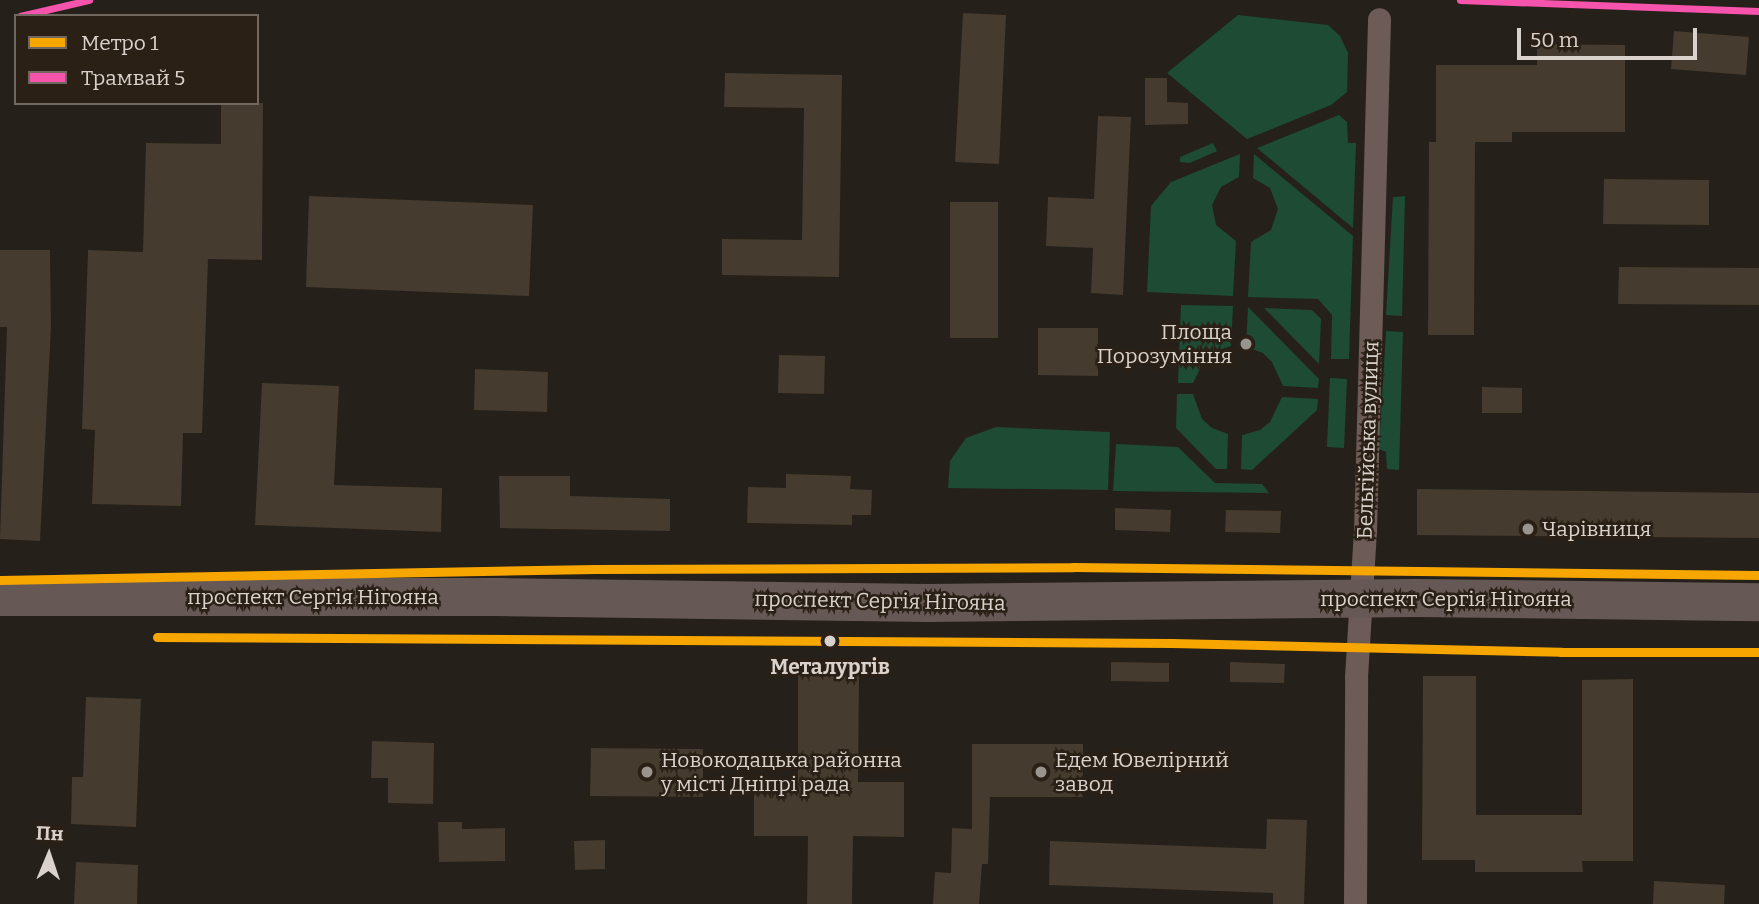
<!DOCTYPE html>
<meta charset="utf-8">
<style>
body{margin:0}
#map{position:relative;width:1759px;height:904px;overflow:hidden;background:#26201a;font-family:Bitter,serif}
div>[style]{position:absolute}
.green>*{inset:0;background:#1d4b34}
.building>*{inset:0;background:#453b2e}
.street>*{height:23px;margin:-11.5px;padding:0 11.5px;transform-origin:11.5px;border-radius:11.5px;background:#6d5b57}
.highway>*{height:38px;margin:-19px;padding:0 19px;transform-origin:19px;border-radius:19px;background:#665955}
.tram-1>*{height:7px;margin:-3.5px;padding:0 3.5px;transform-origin:3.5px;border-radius:3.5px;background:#f653ac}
.metro-1>*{height:9px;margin:-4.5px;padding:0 4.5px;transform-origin:4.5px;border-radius:4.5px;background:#f7a600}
.dots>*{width:19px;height:19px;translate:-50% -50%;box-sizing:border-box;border:4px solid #2a2016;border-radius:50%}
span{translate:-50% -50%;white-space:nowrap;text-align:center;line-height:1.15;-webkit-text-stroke:5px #2a2016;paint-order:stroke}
.poi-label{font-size:21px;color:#d9d2cc}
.right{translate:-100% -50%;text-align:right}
.left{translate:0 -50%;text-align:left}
.street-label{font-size:21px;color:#d9d2cc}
.stop-label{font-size:21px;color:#d9d2cc;font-weight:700}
.legend{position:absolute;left:14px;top:14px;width:245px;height:91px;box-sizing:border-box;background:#2a2016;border:2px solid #70675f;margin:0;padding:9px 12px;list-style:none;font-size:21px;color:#d9d2cc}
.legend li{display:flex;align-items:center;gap:14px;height:35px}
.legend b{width:35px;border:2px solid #70675f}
.north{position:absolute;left:14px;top:820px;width:70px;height:70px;-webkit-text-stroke:5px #2a2016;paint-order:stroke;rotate:2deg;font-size:19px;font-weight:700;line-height:28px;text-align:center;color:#d9d2cc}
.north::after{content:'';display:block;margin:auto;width:24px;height:32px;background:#d9d2cc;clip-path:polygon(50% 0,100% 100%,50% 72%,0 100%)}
.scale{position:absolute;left:1517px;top:28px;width:180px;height:32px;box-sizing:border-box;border:4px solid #d9d2cc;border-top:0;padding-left:9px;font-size:21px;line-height:24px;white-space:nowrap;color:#d9d2cc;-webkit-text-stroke:5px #2a2016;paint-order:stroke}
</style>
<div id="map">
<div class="green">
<i style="clip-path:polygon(1238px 15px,1328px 25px,1340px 36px,1348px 53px,1347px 92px,1331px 105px,1247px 139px,1167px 73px)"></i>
<i style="clip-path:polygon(1339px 115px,1347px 122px,1348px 143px,1356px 143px,1353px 228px,1257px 148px)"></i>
<i style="clip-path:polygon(1213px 143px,1217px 151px,1190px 163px,1180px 162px,1180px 157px)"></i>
<i style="clip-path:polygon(1240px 154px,1239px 177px,1221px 187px,1212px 205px,1216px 225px,1236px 241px,1233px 296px,1147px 292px,1151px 206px,1171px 182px)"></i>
<i style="clip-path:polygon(1254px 154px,1353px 236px,1349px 359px,1331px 359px,1332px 315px,1318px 299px,1248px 297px,1251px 242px,1271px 230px,1278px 209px,1270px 188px,1253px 178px)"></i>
<i style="clip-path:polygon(1405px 196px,1402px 316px,1386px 315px,1393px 197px)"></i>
<i style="clip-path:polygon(1181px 305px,1233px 306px,1231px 346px,1213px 352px,1204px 361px,1193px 383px,1178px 383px)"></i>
<i style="clip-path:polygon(1248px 307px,1319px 379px,1318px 388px,1283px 386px,1272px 362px,1263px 353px,1246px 347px)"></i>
<i style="clip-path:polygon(1264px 308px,1312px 310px,1321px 319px,1319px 364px)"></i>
<i style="clip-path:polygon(1386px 331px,1403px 332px,1399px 470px,1387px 469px,1386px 452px,1379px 449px)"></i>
<i style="clip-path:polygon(1330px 378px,1347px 379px,1344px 448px,1327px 447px)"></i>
<i style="clip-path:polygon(1177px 394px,1193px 394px,1202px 419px,1212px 428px,1228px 434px,1227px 469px,1216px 469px,1176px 428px)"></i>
<i style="clip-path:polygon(1282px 397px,1318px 399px,1317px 410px,1252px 470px,1241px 469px,1242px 435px,1260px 430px,1270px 422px)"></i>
<i style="clip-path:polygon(996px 427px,1110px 432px,1108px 490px,948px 488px,950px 461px,966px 438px)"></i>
<i style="clip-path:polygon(1116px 444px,1178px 447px,1215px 483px,1262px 484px,1269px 493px,1113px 491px)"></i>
</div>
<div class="building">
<i style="clip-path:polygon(963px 13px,1006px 15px,999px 164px,955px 162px)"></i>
<i style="clip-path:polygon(1674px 31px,1749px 37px,1746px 75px,1671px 69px)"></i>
<i style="clip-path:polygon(1537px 44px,1625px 45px,1625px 132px,1512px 132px,1512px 142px,1475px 142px,1474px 335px,1428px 335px,1429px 142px,1436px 142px,1436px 65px,1537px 65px)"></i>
<i style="clip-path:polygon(725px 73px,842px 75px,839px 277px,722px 275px,722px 239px,802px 240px,804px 108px,724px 107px)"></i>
<i style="clip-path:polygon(1145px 78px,1167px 78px,1167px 102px,1188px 103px,1188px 124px,1145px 125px)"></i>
<i style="clip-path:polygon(221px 103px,263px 103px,262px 260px,208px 259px,202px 433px,183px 433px,181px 506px,92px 504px,95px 430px,82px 429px,88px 250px,143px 252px,146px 143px,221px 144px)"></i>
<i style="clip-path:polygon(1098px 116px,1131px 117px,1123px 295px,1091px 293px,1093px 248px,1046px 246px,1048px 197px,1094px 199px)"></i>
<i style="clip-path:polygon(1604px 179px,1709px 180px,1709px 225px,1603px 224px)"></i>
<i style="clip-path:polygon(309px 196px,533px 205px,529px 296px,306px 287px)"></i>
<i style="clip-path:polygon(950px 202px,998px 202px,998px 338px,950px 338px)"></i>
<i style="clip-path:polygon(0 250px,50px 250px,51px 327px,40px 541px,0 539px,7px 327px,0 327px)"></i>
<i style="clip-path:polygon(1619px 267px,1759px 268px,1759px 305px,1618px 304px)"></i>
<i style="clip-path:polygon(1038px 328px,1098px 328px,1098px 376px,1038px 375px)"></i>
<i style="clip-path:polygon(779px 355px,825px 356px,824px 394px,778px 393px)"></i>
<i style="clip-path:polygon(475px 369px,548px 372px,547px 412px,474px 410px)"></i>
<i style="clip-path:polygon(262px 383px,339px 386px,334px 485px,442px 488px,441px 532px,255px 525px)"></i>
<i style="clip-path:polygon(1482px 387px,1522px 388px,1522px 413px,1482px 413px)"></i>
<i style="clip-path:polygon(786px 474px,851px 476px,850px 489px,872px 490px,871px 515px,852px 515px,852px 525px,747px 523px,748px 487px,786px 488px)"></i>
<i style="clip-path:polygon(499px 476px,570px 476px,570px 496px,670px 499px,670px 531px,500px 528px)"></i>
<i style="clip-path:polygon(1417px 489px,1759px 493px,1759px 538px,1417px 535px)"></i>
<i style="clip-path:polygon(1115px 508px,1171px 510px,1170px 532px,1115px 530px)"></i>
<i style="clip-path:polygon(1226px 510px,1281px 511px,1280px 533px,1225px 532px)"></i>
<i style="clip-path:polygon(1111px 662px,1169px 663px,1169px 682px,1111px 681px)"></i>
<i style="clip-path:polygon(1230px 662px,1285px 664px,1284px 683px,1230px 682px)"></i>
<i style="clip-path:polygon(798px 675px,859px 676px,858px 782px,904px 782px,904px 837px,853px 836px,852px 904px,807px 904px,808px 836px,754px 836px,754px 781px,798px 781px)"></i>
<i style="clip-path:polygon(1423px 676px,1476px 676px,1476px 815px,1582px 815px,1582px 680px,1633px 679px,1633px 861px,1582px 861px,1583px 872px,1475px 872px,1475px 860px,1422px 860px)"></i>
<i style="clip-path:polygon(86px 697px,141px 699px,136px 827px,71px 824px,72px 777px,83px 777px)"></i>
<i style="clip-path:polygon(372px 741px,434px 743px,433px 804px,388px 803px,388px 778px,371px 778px)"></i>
<i style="clip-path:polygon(972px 744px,1083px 744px,1083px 797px,990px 797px,988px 864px,982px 864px,979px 904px,933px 904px,935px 872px,951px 873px,952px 828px,972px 829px)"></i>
<i style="clip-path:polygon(591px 748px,703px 749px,703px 797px,590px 796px)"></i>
<i style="clip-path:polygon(1267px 819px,1307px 820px,1304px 904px,1273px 904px,1273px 893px,1049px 885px,1050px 841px,1266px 849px)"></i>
<i style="clip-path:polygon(438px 822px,462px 822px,462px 829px,505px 828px,505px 861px,439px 862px)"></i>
<i style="clip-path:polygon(605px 840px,605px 869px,575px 870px,574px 841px)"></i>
<i style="clip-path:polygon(76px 862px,138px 865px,137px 904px,74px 904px)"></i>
<i style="clip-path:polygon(1654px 881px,1725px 885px,1724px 904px,1653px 904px)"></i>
</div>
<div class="street">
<i style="left:1355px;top:904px;width:227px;rotate:-89.7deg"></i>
<i style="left:1356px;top:677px;width:146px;rotate:-86.5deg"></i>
<i style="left:1365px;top:531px;width:512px;rotate:-88.43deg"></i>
</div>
<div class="highway">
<i style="left:0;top:597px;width:498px"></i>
<i style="left:498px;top:597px;width:430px;rotate:0.8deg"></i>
<i style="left:928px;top:603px;width:488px;rotate:-0.6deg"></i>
<i style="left:1416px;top:598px;width:343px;rotate:0.7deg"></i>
</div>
<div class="tram-1">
<i style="left:1460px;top:0;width:299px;rotate:2.1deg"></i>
<i style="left:20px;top:16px;width:71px;rotate:-13.1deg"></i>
</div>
<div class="metro-1">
<i style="left:0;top:580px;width:595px;rotate:-1.06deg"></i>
<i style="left:595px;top:569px;width:478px;rotate:-0.2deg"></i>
<i style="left:1073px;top:567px;width:686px;rotate:0.67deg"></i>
<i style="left:157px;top:637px;width:1015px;rotate:0.34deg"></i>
<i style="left:1172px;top:643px;width:389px;rotate:1.3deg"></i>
<i style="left:1561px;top:652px;width:198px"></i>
</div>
<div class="dots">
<i style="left:1246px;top:344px;background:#9a948e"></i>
<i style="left:1528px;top:529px;background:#9a948e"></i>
<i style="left:830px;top:641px;background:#d9d2cc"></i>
<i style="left:647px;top:772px;background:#9a948e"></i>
<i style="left:1041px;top:772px;background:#9a948e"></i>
</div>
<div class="poi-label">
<span class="right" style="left:1232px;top:344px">Площа<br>Порозуміння</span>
<span class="left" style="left:1542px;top:529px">Чарівниця</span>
<span class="left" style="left:661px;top:772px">Новокодацька районна<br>у місті Дніпрі рада</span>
<span class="left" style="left:1055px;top:772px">Едем Ювелірний<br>завод</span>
</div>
<div class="street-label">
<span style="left:1368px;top:440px;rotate:-88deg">Бельгійська вулиця</span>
<span style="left:313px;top:597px">проспект Сергія Нігояна</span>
<span style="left:1446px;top:599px">проспект Сергія Нігояна</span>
<span style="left:880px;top:601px;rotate:1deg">проспект Сергія Нігояна</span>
</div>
<div class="stop-label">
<span style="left:830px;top:667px">Металургів</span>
</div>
<ul class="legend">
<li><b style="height:9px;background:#f7a600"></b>Метро 1</li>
<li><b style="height:9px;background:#f653ac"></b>Трамвай 5</li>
</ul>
<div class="north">Пн</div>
<div class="scale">50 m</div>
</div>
